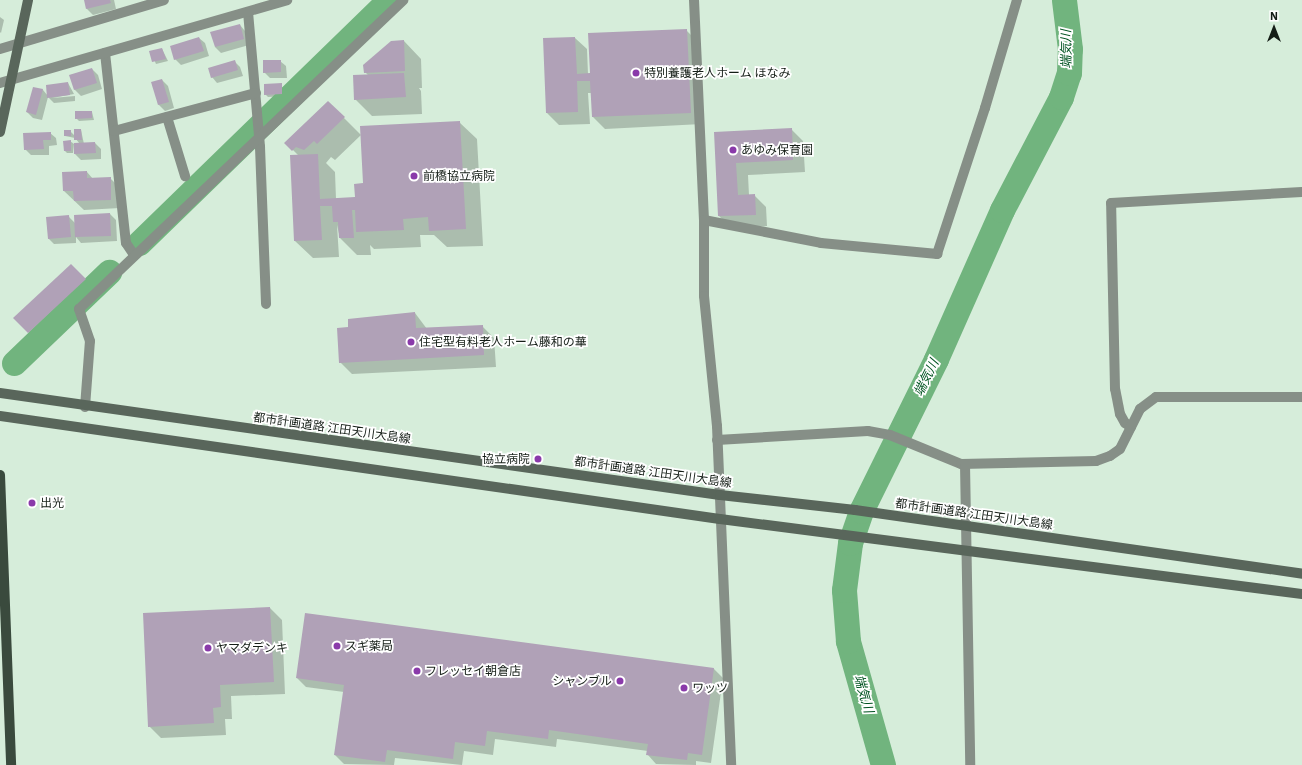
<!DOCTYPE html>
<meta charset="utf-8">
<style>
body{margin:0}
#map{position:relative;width:1302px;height:765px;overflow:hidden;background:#d6edda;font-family:"IBM Plex Sans","Noto Sans JP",sans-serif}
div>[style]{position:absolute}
.shadow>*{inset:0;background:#0003}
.river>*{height:25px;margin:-12.5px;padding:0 12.5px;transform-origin:12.5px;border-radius:12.5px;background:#71b47e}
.building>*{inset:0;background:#b0a1b7}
.street>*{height:10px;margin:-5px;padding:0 5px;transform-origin:5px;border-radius:5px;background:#868f87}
.secondary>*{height:10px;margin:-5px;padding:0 5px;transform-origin:5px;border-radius:5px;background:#59665b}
.primary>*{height:10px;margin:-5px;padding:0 5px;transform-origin:5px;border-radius:5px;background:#3a4a3d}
.dots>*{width:11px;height:11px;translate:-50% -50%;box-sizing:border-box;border:2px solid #fff;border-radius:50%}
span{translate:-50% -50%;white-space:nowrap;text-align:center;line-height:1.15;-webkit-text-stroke:3.5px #fff;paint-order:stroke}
.poi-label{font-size:12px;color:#151e17}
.left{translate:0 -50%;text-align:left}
.right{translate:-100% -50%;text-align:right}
.street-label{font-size:12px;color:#151e17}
.water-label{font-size:13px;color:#005321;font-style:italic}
.north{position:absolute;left:1254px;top:8px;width:40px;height:40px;-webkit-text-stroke:3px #fff;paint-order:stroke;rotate:0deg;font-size:11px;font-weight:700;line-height:16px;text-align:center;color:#151e17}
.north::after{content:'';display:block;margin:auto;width:14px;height:18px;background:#151e17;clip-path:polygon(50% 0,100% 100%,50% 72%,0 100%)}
</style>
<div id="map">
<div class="shadow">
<i style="clip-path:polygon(85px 0,114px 0,116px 9px,93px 15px,87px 9px)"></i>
<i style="clip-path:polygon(0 17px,4px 20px,1px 33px,0 32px)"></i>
<i style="clip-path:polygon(240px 25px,245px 31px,249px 45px,221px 53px,215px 47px)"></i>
<i style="clip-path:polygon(686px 30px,698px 42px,702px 124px,605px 129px,593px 117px,592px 93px,588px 93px,590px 124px,559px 125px,547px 113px,544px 39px,575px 38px,587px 49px,588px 74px)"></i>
<i style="clip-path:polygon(199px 38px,205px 43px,209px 56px,181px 65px,175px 59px)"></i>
<i style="clip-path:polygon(404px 41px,421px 59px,422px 88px,419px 88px,421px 91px,422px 114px,372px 116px,355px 99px,368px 75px,365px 72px)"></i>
<i style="clip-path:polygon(162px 49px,168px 61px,156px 64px,151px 52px)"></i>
<i style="clip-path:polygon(234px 61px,240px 67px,243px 76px,217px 83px,212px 77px)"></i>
<i style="clip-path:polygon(280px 61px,286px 66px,287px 78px,270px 78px,264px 72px)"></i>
<i style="clip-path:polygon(92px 69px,98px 75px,102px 89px,81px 96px,75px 90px,71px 75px)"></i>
<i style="clip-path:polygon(162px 80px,168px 86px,174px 108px,165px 111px,159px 105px,153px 83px)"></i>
<i style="clip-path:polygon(68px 83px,74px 94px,52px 98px,75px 96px,75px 101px,54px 103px,48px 97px,42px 120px,33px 118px,27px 112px,34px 88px,43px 90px,48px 96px)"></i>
<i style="clip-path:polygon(281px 84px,285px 96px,268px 97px,265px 94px)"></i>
<i style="clip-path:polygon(328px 102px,361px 135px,335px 160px,331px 157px,326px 163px,335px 172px,336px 199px,356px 198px,364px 184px,459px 122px,477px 139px,483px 246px,447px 247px,434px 235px,420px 235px,421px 247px,374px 249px,370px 245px,371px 255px,357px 255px,340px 238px,337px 225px,339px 257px,313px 258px,295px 241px,299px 156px,286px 143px)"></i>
<i style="clip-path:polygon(92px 112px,94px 120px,79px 121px,76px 118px)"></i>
<i style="clip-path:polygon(791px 129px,803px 141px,805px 172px,748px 175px,749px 195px,754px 195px,766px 207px,767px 226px,731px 228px,719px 216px,715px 133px)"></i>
<i style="clip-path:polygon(81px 130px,84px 144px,95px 143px,101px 149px,101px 159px,81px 160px,75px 154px,80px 144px,75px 138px,65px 136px,70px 131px,75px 136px)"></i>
<i style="clip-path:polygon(50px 133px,56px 138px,57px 145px,49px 146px,49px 155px,31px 155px,25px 149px)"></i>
<i style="clip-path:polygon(70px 141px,74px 144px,73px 153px,67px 153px,65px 151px)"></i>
<i style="clip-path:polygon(87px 172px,93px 179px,110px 178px,119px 187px,120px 208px,84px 210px,64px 191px)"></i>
<i style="clip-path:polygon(110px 214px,116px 220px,117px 241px,81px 243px,76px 237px,76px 243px,54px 244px,48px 238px,69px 217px,75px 223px)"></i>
<i style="clip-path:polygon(80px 274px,94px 289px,37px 341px,28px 332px)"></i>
<i style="clip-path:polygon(415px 313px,427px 329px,482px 326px,494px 338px,496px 367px,352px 374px,340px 362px,349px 328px)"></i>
<i style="clip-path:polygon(270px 608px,282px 620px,285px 694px,231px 696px,232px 719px,225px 719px,226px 735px,161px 738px,149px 726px,144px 614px)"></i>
<i style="clip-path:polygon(714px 669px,723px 678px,711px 763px,696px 761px,696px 765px,656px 764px,648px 755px,648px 751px,557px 739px,556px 747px,495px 739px,493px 755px,464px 751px,462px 765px,395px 758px,394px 765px,344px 764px,335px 755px,344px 692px,306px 687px,297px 678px)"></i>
</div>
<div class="river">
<i style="left:139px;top:243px;width:349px;rotate:-44.2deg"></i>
<i style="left:14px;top:363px;width:132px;rotate:-43.8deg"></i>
<i style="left:883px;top:765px;width:129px;rotate:-105.8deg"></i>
<i style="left:848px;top:641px;width:51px;rotate:-94.5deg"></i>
<i style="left:844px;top:590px;width:47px;rotate:-82.7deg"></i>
<i style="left:850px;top:543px;width:34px;rotate:-71deg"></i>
<i style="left:861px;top:511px;width:169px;rotate:-63.7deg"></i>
<i style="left:936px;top:359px;width:163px;rotate:-66.1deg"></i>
<i style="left:1002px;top:210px;width:127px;rotate:-62.4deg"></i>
<i style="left:1061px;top:97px;width:25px;rotate:-72deg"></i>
<i style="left:1069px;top:73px;width:24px;rotate:-88deg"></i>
<i style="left:1070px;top:49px;width:49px;rotate:-97deg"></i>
</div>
<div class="building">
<i style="clip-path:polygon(84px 0,110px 0,111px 3px,86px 9px)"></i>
<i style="clip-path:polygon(240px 24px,244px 39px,215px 47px,210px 32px)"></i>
<i style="clip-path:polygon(687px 29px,691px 113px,592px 117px,590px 81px,577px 81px,578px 112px,546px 113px,543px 38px,575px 37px,577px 74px,590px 73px,588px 33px)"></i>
<i style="clip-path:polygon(199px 37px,204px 51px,174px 60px,170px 46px)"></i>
<i style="clip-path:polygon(404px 40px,405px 71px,364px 73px,363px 65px,391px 41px)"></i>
<i style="clip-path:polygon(162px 48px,166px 59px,152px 62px,149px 51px)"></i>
<i style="clip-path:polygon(235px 60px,238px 70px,211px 78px,208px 68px)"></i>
<i style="clip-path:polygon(263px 60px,281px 60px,281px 72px,263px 73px)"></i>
<i style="clip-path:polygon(92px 68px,97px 83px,74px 90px,69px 75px)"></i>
<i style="clip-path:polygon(404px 73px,406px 97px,354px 100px,353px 75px)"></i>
<i style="clip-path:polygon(162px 79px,169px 102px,158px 105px,151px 82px)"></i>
<i style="clip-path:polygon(68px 82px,70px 95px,47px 98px,46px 85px)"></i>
<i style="clip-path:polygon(282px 83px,282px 94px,264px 95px,264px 84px)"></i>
<i style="clip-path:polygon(33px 87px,43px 89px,36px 115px,26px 112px)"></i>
<i style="clip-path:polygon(328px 101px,345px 117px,317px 144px,314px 141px,304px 150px,296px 147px,292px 151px,284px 143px)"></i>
<i style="clip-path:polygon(75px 111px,92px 111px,92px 118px,75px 119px)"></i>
<i style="clip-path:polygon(460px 121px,466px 229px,429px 231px,428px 217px,403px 219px,404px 230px,356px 232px,355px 210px,352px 210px,354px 238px,339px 238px,338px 222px,333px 222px,332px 206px,320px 206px,322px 240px,294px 241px,290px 155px,318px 154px,320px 199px,355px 197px,354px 184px,363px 183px,360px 126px)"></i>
<i style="clip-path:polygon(792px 128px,793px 160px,736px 163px,738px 195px,755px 194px,756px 215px,718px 216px,714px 132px)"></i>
<i style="clip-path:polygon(74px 129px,81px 129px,82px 140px,74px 140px)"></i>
<i style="clip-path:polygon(64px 130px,71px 130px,71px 136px,64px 136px)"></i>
<i style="clip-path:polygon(51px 132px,51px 140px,43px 140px,44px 149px,24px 150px,23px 133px)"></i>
<i style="clip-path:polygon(71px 140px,71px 151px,64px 151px,63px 141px)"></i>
<i style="clip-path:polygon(95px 142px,96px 153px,74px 154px,74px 143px)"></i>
<i style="clip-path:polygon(87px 171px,87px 178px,111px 177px,111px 200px,74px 201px,73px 191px,63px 191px,62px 172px)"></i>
<i style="clip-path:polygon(110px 213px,111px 236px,75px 237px,74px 215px)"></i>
<i style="clip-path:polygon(69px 215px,71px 237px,48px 239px,46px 217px)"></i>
<i style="clip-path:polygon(71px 264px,86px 279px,28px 333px,13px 318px)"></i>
<i style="clip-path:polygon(415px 312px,416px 328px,483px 325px,484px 355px,339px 363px,337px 328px,348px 327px,348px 319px)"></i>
<i style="clip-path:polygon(270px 607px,274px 682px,220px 685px,221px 707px,213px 708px,214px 723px,148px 727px,143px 613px)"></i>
<i style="clip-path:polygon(305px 613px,714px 668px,702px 755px,688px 753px,687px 760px,646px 755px,648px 744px,549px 730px,548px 739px,487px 731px,485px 746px,455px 742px,453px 759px,387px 750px,385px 762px,334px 755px,344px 685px,296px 678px)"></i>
</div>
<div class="street">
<i style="left:694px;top:0;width:220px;rotate:87.4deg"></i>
<i style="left:704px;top:220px;width:76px;rotate:90deg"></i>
<i style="left:704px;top:296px;width:131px;rotate:84.3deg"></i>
<i style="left:717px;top:426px;width:339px;rotate:87.6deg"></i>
<i style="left:248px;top:12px;width:136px;rotate:84.9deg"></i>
<i style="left:260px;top:147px;width:157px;rotate:87.8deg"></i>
<i style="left:0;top:49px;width:171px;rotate:-16.6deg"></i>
<i style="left:105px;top:53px;width:191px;rotate:83.7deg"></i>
<i style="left:126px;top:243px;width:14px;rotate:56deg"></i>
<i style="left:0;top:83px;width:299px;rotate:-16.1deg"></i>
<i style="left:167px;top:117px;width:62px;rotate:73deg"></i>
<i style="left:114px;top:131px;width:147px;rotate:-15deg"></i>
<i style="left:704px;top:220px;width:119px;rotate:11.1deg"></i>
<i style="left:821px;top:243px;width:117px;rotate:5.4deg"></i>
<i style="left:937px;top:254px;width:154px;rotate:-71.8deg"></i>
<i style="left:985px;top:108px;width:113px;rotate:-73.5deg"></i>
<i style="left:85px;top:407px;width:66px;rotate:-85.7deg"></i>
<i style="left:90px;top:341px;width:34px;rotate:-109deg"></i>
<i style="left:79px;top:309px;width:448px;rotate:-43.6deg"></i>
<i style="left:1131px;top:427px;width:7px;rotate:-146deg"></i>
<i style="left:1125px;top:423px;width:10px;rotate:-119deg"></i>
<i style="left:1120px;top:414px;width:25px;rotate:-101deg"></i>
<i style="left:1115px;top:389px;width:186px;rotate:-91.2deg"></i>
<i style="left:1111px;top:203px;width:191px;rotate:-3.3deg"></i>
<i style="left:717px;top:440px;width:151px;rotate:-3.4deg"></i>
<i style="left:868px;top:431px;width:22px;rotate:10deg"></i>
<i style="left:890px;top:435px;width:77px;rotate:22.2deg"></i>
<i style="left:961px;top:464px;width:135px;rotate:-1.3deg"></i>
<i style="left:1096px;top:461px;width:15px;rotate:-20deg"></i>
<i style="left:1110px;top:456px;width:12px;rotate:-35deg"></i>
<i style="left:1120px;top:449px;width:45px;rotate:-63.4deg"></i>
<i style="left:1140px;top:409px;width:20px;rotate:-37deg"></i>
<i style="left:1156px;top:397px;width:146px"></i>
<i style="left:965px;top:464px;width:301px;rotate:89deg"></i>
</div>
<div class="secondary">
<i style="left:0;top:132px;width:135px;rotate:-78deg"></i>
<i style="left:0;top:393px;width:727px;rotate:8.06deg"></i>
<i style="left:720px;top:495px;width:136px;rotate:6.3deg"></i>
<i style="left:855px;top:510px;width:452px;rotate:8.1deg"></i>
<i style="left:0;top:416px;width:727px;rotate:8.14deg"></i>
<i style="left:720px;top:519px;width:587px;rotate:7.34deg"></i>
</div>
<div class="primary">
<i style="left:0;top:475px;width:290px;rotate:87.8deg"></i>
</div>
<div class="dots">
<i style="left:636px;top:73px;background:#8a3aaa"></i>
<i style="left:733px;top:150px;background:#8a3aaa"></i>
<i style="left:414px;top:176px;background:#8a3aaa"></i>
<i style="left:411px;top:342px;background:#8a3aaa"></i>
<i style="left:538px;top:459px;background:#8a3aaa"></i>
<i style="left:32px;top:503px;background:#8a3aaa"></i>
<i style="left:337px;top:646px;background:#8a3aaa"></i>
<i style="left:208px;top:648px;background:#8a3aaa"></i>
<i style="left:417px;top:671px;background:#8a3aaa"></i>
<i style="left:620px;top:681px;background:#8a3aaa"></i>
<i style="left:684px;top:688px;background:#8a3aaa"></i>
</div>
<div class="poi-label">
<span class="left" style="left:644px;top:73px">特別養護老人ホーム ほなみ</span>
<span class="left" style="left:741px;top:150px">あゆみ保育園</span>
<span class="left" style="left:423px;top:176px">前橋協立病院</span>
<span class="left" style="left:419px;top:342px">住宅型有料老人ホーム藤和の華</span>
<span class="right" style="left:530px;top:459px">協立病院</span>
<span class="left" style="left:40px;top:503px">出光</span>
<span class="left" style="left:345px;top:646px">スギ薬局</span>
<span class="left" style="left:216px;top:648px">ヤマダデンキ</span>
<span class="left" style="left:425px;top:671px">フレッセイ朝倉店</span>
<span class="right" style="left:612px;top:681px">シャンブル</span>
<span class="left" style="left:692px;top:688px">ワッツ</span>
</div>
<div class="street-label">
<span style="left:332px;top:428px;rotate:8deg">都市計画道路 江田天川大島線</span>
<span style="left:653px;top:472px;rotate:8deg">都市計画道路 江田天川大島線</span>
<span style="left:974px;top:514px;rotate:8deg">都市計画道路 江田天川大島線</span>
</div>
<div class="water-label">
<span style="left:1067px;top:49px;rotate:-91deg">端気川</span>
<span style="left:927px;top:378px;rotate:-64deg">端気川</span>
<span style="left:863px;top:694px;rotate:74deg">端気川</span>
</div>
<div class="north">N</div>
</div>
